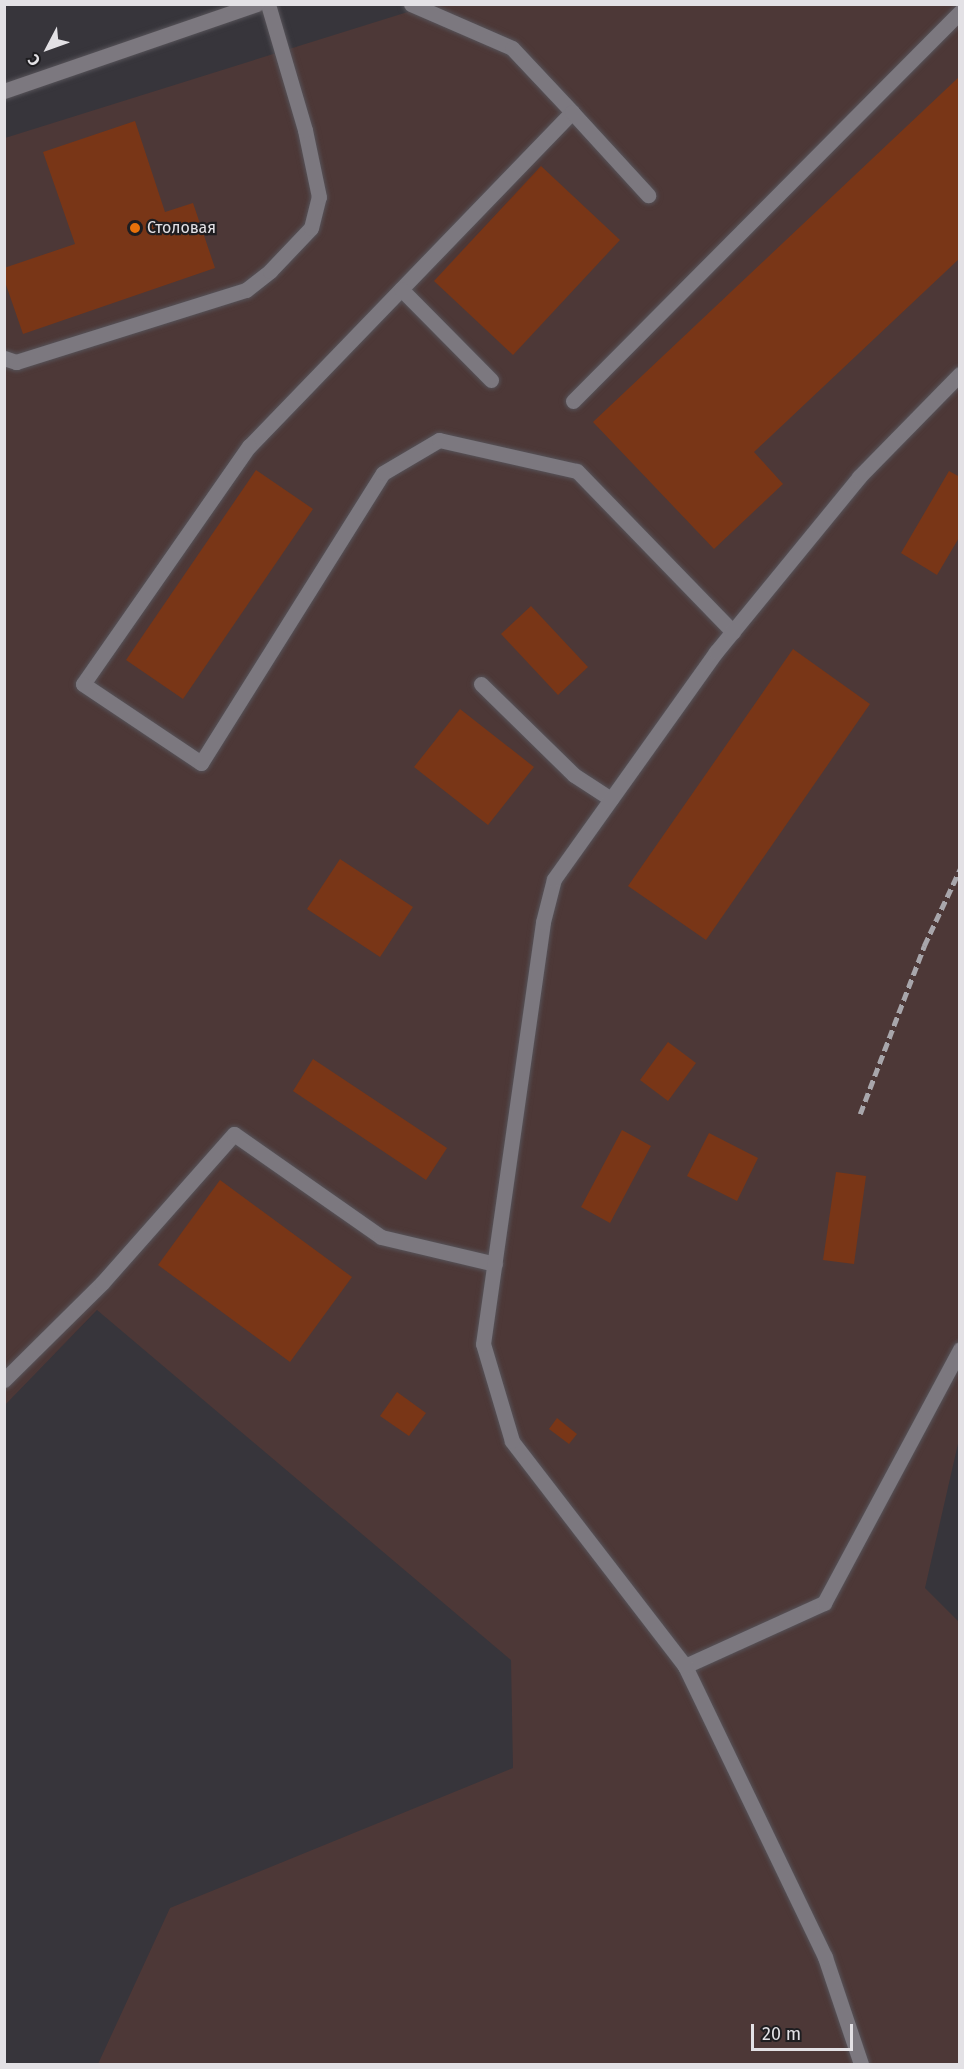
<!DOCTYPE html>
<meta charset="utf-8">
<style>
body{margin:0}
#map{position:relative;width:964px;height:2069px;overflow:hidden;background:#37353b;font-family:"Fira Sans",sans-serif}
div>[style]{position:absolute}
.industrial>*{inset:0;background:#4d3837}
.building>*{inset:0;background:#793617}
.roads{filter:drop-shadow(0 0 2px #565359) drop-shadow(0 0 2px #565359)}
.lane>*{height:15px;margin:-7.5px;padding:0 7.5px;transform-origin:7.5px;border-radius:7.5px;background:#7c787f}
.secondary>*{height:15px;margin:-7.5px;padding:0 7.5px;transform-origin:7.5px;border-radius:7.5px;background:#7c787f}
.rail>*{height:4.5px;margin-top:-2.25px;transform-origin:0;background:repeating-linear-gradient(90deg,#a8a6ab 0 9px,transparent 0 13.5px)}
.dots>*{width:16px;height:16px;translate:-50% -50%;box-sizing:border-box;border:3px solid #1e1d20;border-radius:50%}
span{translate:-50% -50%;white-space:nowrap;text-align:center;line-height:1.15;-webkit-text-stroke:4.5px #1e1d20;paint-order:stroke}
.poi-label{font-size:16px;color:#e3e1e5}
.left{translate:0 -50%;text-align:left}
.frame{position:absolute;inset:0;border:6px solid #e3e1e5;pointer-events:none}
.north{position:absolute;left:18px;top:18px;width:60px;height:60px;-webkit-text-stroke:4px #1e1d20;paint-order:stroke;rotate:229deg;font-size:16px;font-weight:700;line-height:24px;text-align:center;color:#e3e1e5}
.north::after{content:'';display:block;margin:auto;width:21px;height:27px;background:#e3e1e5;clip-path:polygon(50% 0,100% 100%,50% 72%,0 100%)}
.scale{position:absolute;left:751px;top:2024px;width:102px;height:27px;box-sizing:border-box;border:3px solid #e3e1e5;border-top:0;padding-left:8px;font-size:18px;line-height:21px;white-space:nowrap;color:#e3e1e5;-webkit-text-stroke:4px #1e1d20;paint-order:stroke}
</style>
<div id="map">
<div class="industrial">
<i style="clip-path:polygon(430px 5px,959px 5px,960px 1435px,925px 1588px,959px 1622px,959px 2064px,98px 2064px,170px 1908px,513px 1768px,511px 1660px,97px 1310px,5px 1405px,5px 138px)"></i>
</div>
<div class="building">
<i style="clip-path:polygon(960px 76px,960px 258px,754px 452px,783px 484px,714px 549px,593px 422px)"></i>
<i style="clip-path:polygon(135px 121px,165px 212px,193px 203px,215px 268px,23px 334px,4px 279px,4px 268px,75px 244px,43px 152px)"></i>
<i style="clip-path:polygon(541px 166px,620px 240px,513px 355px,434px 281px)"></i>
<i style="clip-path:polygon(256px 470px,313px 509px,183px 699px,126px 660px)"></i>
<i style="clip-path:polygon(949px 471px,960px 477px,960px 536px,937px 575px,901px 553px)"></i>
<i style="clip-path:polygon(531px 606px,588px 667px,558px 695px,501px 634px)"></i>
<i style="clip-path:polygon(793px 649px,870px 704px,706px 940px,628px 886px)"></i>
<i style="clip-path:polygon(460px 709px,534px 767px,488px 825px,414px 767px)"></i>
<i style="clip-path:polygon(340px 859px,413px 907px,380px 957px,307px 909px)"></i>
<i style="clip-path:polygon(668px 1042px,696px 1063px,668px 1101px,640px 1080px)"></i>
<i style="clip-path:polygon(313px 1059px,447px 1148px,426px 1180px,293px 1091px)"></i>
<i style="clip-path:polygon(622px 1130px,651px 1146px,610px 1223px,581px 1207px)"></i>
<i style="clip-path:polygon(709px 1133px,758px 1158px,737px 1201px,687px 1176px)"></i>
<i style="clip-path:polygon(836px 1172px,866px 1176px,854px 1264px,823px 1260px)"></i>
<i style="clip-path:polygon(220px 1180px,352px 1277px,290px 1362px,158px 1265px)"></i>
<i style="clip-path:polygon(397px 1392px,426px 1413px,409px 1436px,380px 1416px)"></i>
<i style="clip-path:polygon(557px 1418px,577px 1434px,569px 1444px,549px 1429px)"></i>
</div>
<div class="roads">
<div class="lane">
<i style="left:411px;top:4px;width:110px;rotate:23.5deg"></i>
<i style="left:512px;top:48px;width:88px;rotate:46.8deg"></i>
<i style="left:572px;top:112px;width:465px;rotate:134deg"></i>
<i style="left:249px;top:446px;width:290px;rotate:124.9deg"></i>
<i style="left:83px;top:684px;width:142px;rotate:33.8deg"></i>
<i style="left:201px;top:763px;width:342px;rotate:-57.9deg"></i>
<i style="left:383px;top:473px;width:65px;rotate:-30.5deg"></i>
<i style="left:439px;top:440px;width:141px;rotate:12.7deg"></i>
<i style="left:577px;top:471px;width:224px;rotate:45.9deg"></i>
<i style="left:572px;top:112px;width:113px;rotate:47.5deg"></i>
<i style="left:401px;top:289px;width:128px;rotate:45.3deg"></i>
<i style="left:4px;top:358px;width:13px;rotate:18deg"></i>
<i style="left:16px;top:362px;width:241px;rotate:-17.4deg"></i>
<i style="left:246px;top:290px;width:31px;rotate:-38deg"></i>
<i style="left:270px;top:271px;width:59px;rotate:-46.4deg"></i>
<i style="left:311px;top:228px;width:32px;rotate:-76deg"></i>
<i style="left:319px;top:197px;width:68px;rotate:-101.8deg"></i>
<i style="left:305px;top:130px;width:131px;rotate:-106.4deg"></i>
<i style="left:573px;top:401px;width:549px;rotate:-45.15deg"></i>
<i style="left:481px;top:684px;width:130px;rotate:44.4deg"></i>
<i style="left:574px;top:775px;width:44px;rotate:33deg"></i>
<i style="left:4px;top:1380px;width:138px;rotate:-44.7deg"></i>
<i style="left:102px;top:1283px;width:199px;rotate:-48.5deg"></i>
<i style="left:234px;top:1134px;width:179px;rotate:35deg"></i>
<i style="left:381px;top:1237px;width:117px;rotate:13.3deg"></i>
<i style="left:685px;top:1666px;width:153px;rotate:-24.4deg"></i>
<i style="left:824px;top:1603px;width:288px;rotate:-61.8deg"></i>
<i style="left:861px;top:2064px;width:113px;rotate:-108.6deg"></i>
<i style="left:825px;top:1957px;width:323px;rotate:-115.7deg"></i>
<i style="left:685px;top:1666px;width:284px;rotate:-127.6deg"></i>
<i style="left:512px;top:1441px;width:101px;rotate:-106.6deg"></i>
<i style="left:483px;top:1344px;width:426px;rotate:-81.9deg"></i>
<i style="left:543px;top:922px;width:44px;rotate:-75.7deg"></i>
<i style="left:554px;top:879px;width:279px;rotate:-54.5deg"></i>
<i style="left:716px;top:652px;width:226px;rotate:-50.7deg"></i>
<i style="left:859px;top:477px;width:144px;rotate:-45.6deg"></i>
</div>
<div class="secondary">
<i style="left:4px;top:91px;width:267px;rotate:-19deg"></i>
</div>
</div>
<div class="rail">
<i style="left:860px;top:1114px;width:180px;rotate:-69.1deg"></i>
<i style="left:924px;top:946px;width:85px;rotate:-64.9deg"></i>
</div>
<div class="dots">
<i style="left:135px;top:228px;background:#e8710a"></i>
</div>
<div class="poi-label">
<span class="left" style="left:147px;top:228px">Столовая</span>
</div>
<div class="frame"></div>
<div class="north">С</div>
<div class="scale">20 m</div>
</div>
